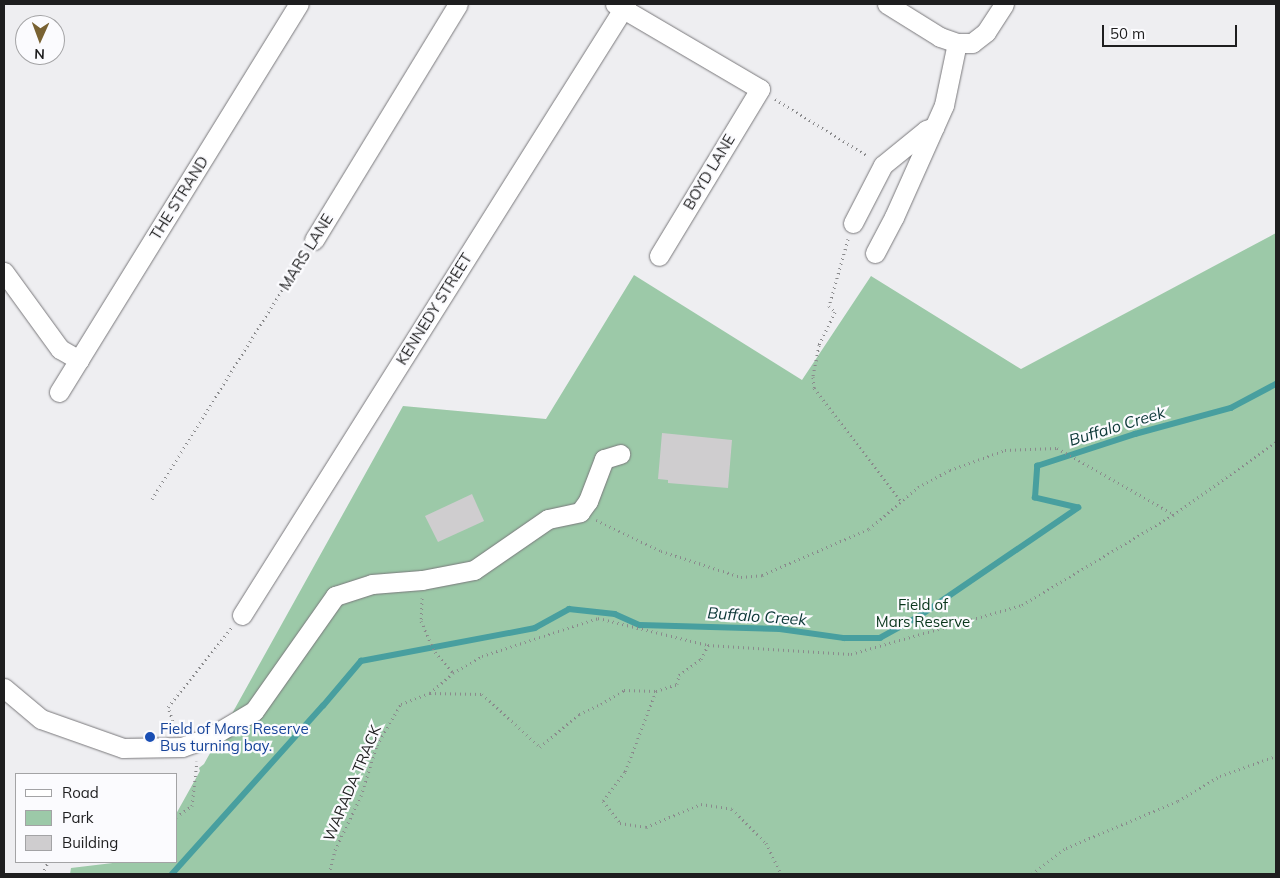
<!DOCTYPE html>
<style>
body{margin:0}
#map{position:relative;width:1280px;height:878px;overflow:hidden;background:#eeeef1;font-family:Mulish,sans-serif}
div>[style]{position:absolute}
.green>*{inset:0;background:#9cc9a8}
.stream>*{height:5.5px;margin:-2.75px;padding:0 2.75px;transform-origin:2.75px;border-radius:2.75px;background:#489f9f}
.building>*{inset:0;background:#cfcdcf}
.path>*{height:3px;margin-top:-1.5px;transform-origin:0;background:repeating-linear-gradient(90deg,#8a8a8c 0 1px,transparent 0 5px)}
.roads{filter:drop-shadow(0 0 1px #79787b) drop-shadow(0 0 1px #79787b)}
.minor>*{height:19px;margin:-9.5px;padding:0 9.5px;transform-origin:9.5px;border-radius:9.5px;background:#fff}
.dots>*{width:14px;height:14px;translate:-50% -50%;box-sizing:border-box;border:2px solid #fbfbfe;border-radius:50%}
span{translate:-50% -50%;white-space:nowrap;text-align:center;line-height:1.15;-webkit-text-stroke:4.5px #fbfbfe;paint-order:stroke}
.street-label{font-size:15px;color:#1e1e1f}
.park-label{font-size:15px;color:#08351b}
.transit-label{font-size:15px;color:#164399}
.left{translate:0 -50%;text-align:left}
.water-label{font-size:16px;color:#0b3636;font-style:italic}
.frame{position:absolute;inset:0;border:5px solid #1e1e1f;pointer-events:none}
.legend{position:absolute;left:15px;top:773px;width:162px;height:90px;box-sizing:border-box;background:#fbfbfe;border:1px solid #a3a3a5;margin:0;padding:6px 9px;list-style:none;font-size:15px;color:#1e1e1f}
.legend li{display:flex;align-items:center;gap:10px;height:25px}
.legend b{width:25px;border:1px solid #a3a3a5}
.north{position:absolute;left:15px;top:15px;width:50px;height:50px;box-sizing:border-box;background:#fbfbfe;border:1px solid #a3a3a5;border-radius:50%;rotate:182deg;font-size:14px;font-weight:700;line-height:20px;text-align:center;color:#1e1e1f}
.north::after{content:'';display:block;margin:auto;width:18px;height:22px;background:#796232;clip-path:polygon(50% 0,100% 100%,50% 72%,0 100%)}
.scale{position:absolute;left:1102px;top:25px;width:135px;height:22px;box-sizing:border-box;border:2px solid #1e1e1f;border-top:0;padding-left:6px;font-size:15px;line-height:18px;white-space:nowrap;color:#1e1e1f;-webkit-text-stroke:4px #fbfbfe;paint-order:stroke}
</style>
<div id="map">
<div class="green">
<i style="clip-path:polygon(1276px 233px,1276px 874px,70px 874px,71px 868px,121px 862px,176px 862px,176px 814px,200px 771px,199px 768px,204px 764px,403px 406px,546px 419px,634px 275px,802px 380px,871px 276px,1021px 369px)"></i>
</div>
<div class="stream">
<i style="left:172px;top:874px;width:226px;rotate:-48.1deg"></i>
<i style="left:323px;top:706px;width:59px;rotate:-49.8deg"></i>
<i style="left:361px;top:661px;width:177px;rotate:-10.7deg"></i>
<i style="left:535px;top:628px;width:39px;rotate:-29deg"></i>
<i style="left:569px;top:609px;width:46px;rotate:6.2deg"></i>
<i style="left:615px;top:614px;width:27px;rotate:24deg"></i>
<i style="left:640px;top:625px;width:140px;rotate:1.6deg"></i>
<i style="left:780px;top:629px;width:65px;rotate:8deg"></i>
<i style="left:844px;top:638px;width:36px"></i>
<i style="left:880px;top:638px;width:43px;rotate:-28.9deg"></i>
<i style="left:918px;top:617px;width:194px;rotate:-34.3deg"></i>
<i style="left:1078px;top:508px;width:44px;rotate:-166.9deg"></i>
<i style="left:1035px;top:498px;width:32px;rotate:-86deg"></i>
<i style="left:1037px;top:466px;width:103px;rotate:-18.1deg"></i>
<i style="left:1135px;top:434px;width:99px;rotate:-15.2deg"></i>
<i style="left:1231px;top:408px;width:51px;rotate:-28.1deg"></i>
</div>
<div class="building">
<i style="clip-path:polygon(662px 433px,732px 440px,728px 488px,668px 483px,668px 480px,658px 479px)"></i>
<i style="clip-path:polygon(472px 494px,484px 521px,438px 542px,425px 516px)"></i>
</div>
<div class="path">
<i style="left:775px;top:99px;width:109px;rotate:31.5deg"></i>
<i style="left:848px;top:239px;width:70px;rotate:105.8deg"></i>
<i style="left:829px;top:306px;width:8px;rotate:45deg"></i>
<i style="left:835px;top:312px;width:37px;rotate:116deg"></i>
<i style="left:819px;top:345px;width:33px;rotate:101deg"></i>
<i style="left:813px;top:377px;width:11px;rotate:85deg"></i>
<i style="left:814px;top:388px;width:143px;rotate:52.4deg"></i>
<i style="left:152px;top:499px;width:290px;rotate:-58.1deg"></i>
<i style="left:596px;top:520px;width:72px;rotate:25.5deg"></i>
<i style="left:661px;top:551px;width:84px;rotate:18deg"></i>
<i style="left:741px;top:577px;width:21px;rotate:-5deg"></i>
<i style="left:762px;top:575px;width:116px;rotate:-23.3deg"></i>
<i style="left:869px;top:529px;width:65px;rotate:-40.6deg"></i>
<i style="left:918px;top:487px;width:36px;rotate:-28deg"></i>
<i style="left:950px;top:470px;width:59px;rotate:-20deg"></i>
<i style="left:1005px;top:450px;width:52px;rotate:-2.2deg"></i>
<i style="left:1057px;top:448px;width:133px;rotate:29.6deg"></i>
<i style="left:422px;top:598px;width:23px;rotate:92deg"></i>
<i style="left:421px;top:621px;width:34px;rotate:66deg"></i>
<i style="left:435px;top:652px;width:28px;rotate:49deg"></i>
<i style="left:656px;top:691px;width:22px;rotate:-18deg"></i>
<i style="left:677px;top:684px;width:9px;rotate:-77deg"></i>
<i style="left:679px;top:675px;width:27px;rotate:-36deg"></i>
<i style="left:701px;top:659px;width:16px;rotate:-63deg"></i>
<i style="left:430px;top:693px;width:30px;rotate:-41deg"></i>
<i style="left:453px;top:673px;width:34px;rotate:-30deg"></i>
<i style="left:482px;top:656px;width:122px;rotate:-18.1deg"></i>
<i style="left:598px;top:618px;width:113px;rotate:13.8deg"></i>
<i style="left:708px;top:645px;width:143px;rotate:3.6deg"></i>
<i style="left:851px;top:654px;width:178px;rotate:-16deg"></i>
<i style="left:1022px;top:605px;width:176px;rotate:-30.8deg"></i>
<i style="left:1173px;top:515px;width:126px;rotate:-35.3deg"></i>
<i style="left:176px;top:730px;width:24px;rotate:-109deg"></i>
<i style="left:168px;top:707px;width:102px;rotate:-51.3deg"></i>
<i style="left:176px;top:817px;width:19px;rotate:-35deg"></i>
<i style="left:192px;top:806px;width:45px;rotate:-83.7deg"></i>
<i style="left:42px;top:874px;width:13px;rotate:-63deg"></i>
<i style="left:329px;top:874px;width:25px;rotate:-76deg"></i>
<i style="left:335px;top:850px;width:60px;rotate:-64.3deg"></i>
<i style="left:361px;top:796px;width:53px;rotate:-72.6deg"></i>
<i style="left:377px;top:745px;width:48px;rotate:-59.7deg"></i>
<i style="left:401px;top:704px;width:31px;rotate:-21deg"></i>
<i style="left:430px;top:693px;width:52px;rotate:1.1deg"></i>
<i style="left:482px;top:694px;width:79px;rotate:42.4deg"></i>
<i style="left:540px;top:747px;width:51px;rotate:-40.2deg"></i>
<i style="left:579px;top:714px;width:24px;rotate:-24deg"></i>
<i style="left:601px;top:704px;width:27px;rotate:-31deg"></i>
<i style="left:624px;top:690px;width:32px;rotate:2deg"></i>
<i style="left:656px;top:691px;width:87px;rotate:110.9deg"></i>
<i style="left:625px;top:772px;width:36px;rotate:127deg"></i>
<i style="left:603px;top:801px;width:28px;rotate:52deg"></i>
<i style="left:620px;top:823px;width:26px;rotate:9deg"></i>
<i style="left:646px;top:827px;width:60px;rotate:-22.7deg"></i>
<i style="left:701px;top:804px;width:31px;rotate:9deg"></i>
<i style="left:732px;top:809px;width:48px;rotate:45deg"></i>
<i style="left:766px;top:843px;width:34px;rotate:64deg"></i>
<i style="left:1032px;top:874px;width:43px;rotate:-37.4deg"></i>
<i style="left:1066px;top:848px;width:121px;rotate:-22.8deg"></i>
<i style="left:1178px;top:801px;width:49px;rotate:-30.8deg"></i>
<i style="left:1220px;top:776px;width:59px;rotate:-19.7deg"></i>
</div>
<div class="roads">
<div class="minor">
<i style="left:615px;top:4px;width:168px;rotate:30.4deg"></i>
<i style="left:760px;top:89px;width:195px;rotate:121.2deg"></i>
<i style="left:887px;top:4px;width:62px;rotate:31.9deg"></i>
<i style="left:940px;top:37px;width:18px;rotate:19deg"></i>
<i style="left:957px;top:43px;width:15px"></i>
<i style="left:972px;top:43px;width:18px;rotate:-38deg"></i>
<i style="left:986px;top:32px;width:33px;rotate:-57deg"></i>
<i style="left:853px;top:223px;width:65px;rotate:-62.7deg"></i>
<i style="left:883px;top:165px;width:55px;rotate:-39.1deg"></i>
<i style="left:926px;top:130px;width:9px;rotate:-21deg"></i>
<i style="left:314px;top:240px;width:276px;rotate:-58.6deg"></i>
<i style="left:875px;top:253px;width:41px;rotate:-62.2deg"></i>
<i style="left:894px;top:217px;width:123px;rotate:-65.9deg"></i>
<i style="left:944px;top:105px;width:63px;rotate:-78.2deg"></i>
<i style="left:4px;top:272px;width:95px;rotate:54deg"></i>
<i style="left:60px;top:349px;width:22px;rotate:30deg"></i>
<i style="left:59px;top:392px;width:456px;rotate:-58.3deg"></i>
<i style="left:242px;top:615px;width:722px;rotate:-57.85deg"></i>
<i style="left:4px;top:688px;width:48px;rotate:40deg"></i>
<i style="left:41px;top:719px;width:87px;rotate:19.5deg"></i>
<i style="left:123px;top:748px;width:59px;rotate:-1deg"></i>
<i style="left:182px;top:747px;width:30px;rotate:-20deg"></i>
<i style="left:210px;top:737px;width:51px;rotate:-30.6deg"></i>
<i style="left:254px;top:711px;width:141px;rotate:-54.8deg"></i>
<i style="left:335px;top:596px;width:39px;rotate:-18deg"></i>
<i style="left:372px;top:584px;width:50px;rotate:-4.6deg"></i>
<i style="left:422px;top:580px;width:53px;rotate:-10.9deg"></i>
<i style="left:474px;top:570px;width:90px;rotate:-34.6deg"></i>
<i style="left:548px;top:519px;width:33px;rotate:-12deg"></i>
<i style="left:580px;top:512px;width:14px;rotate:-54deg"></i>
<i style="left:588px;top:501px;width:45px;rotate:-69.1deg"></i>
<i style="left:604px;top:459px;width:17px;rotate:-17deg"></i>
</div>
</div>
<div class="dots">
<i style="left:150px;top:737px;background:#1a4fb4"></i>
</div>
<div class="street-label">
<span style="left:709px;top:172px;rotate:-59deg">BOYD LANE</span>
<span style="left:179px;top:198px;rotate:-58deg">THE STRAND</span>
<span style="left:306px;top:252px;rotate:-58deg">MARS LANE</span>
<span style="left:434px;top:309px;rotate:-58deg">KENNEDY STREET</span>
<span style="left:352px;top:783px;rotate:-67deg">WARADA TRACK</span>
</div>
<div class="park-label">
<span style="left:923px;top:613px">Field of<br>Mars Reserve</span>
</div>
<div class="transit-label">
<span class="left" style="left:160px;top:737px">Field of Mars Reserve<br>Bus turning bay.</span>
</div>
<div class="water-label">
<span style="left:1117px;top:426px;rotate:-17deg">Buffalo Creek</span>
<span style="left:757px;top:616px;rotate:4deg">Buffalo Creek</span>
</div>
<div class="frame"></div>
<ul class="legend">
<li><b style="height:6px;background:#fff"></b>Road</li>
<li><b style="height:14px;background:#9cc9a8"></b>Park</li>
<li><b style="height:14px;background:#cfcdcf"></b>Building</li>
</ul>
<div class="north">N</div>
<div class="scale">50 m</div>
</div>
